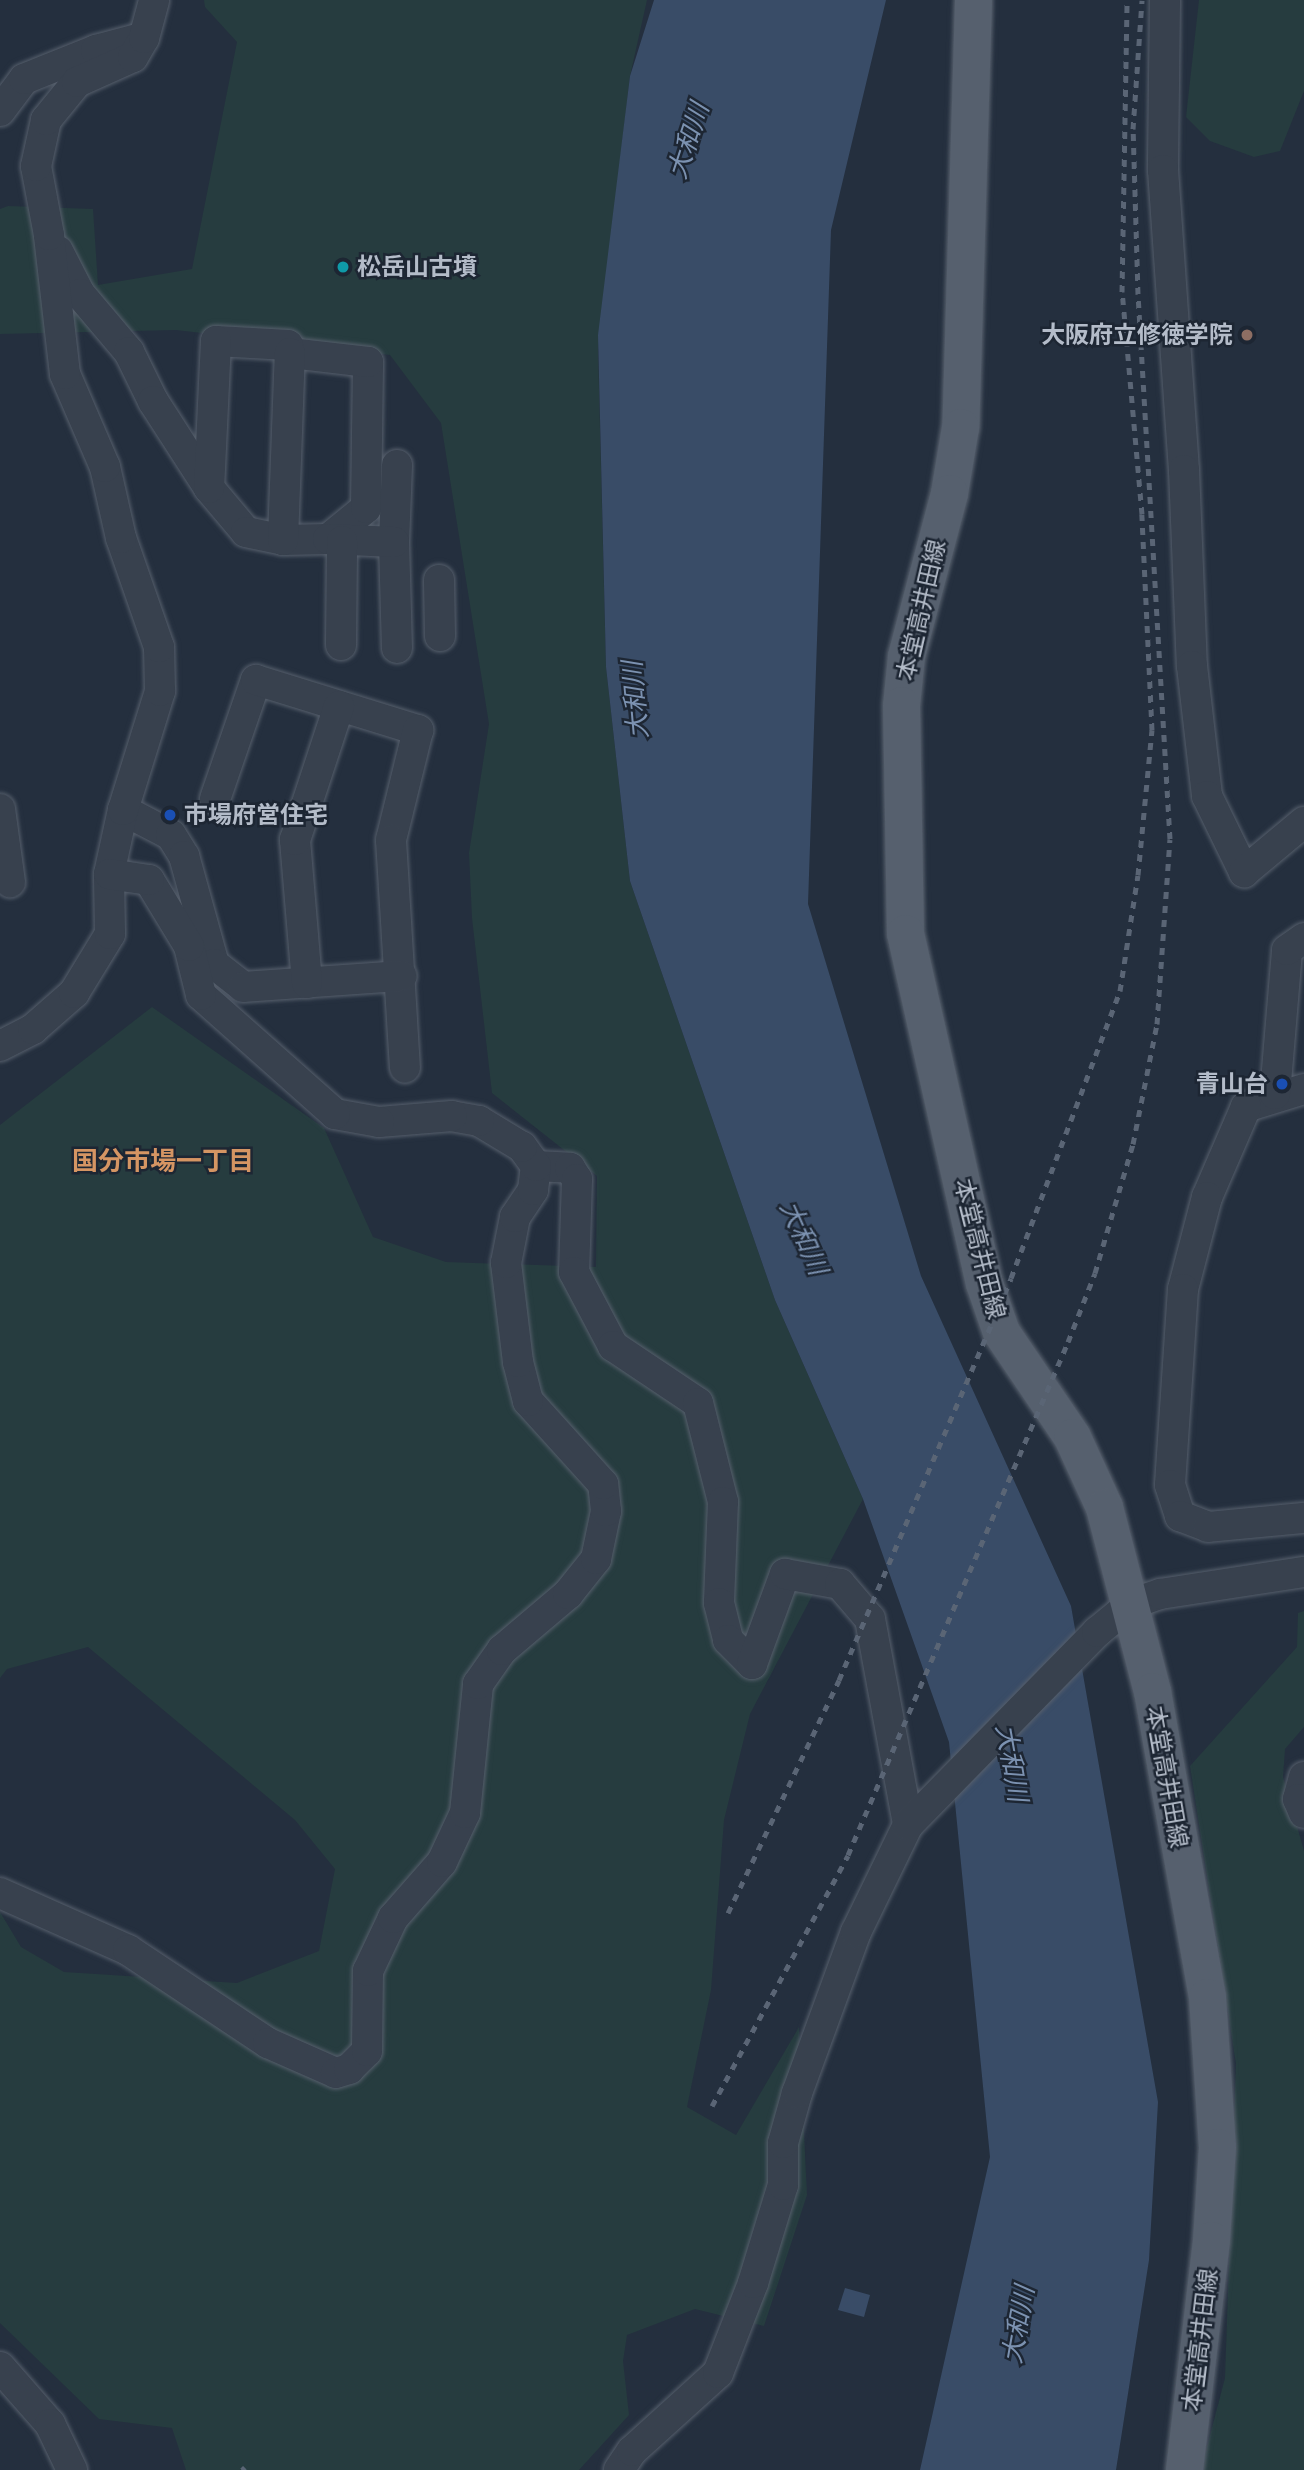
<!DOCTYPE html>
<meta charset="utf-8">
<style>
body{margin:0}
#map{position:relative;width:1304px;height:2470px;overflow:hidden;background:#242f3e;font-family:"DM Sans","Noto Sans JP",sans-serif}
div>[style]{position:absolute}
.green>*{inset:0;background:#263c3f}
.water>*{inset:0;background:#394c67}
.roads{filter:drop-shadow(0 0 2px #565f6c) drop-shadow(0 0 2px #565f6c)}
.minor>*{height:30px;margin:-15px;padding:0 15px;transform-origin:15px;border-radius:15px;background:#38414e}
.major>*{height:37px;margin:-18.5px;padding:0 18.5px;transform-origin:18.5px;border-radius:18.5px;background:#56606e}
.rail>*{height:5px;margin-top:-2.5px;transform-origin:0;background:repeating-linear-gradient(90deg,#5a6575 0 7px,transparent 0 14px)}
.dots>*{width:19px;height:19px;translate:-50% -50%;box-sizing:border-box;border:4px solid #1d2633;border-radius:50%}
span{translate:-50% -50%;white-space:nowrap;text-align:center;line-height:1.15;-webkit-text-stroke:5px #1d2633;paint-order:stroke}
.poi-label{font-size:24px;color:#b4bcc9;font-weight:700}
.left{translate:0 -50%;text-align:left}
.right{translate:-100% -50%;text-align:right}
.street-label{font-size:24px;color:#b4bcc9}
.water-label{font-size:26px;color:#7c92b1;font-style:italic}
.neighbourhood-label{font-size:26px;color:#d59563;font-weight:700}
</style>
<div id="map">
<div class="green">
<i style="clip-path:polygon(204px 0,647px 0,630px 76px,598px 350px,606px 667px,630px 881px,775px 1300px,863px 1499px,750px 1714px,724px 1820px,711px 1990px,687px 2107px,736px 2135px,799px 2027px,807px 2195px,764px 2326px,695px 2309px,627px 2335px,623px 2361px,629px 2415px,579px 2470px,186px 2470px,172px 2428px,99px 2419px,0 2323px,0 1912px,21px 1947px,64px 1972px,237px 1983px,319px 1951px,335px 1869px,295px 1820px,88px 1647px,7px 1669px,0 1678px,0 1125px,152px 1007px,324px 1128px,373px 1237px,446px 1262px,596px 1267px,597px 1176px,492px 1093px,472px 918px,469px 853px,489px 724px,441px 423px,390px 355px,176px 330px,0 334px,0 209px,8px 206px,93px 209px,98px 285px,192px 269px,237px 42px,205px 7px)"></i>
<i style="clip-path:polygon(1199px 0,1304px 0,1304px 91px,1280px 151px,1254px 157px,1210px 141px,1186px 117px)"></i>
<i style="clip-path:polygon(1304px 1611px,1304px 1727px,1285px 1749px,1283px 1777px,1304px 1851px,1304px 2470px,1201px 2470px,1225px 2378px,1236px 2064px,1190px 1766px,1297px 1647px,1298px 1613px)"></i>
</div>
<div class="water">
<i style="clip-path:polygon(654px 0,886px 0,831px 230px,808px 904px,921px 1276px,1071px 1606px,1158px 2102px,1149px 2260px,1116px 2470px,920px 2470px,990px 2157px,949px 1742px,863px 1499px,775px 1300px,630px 881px,606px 667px,598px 335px,630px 76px)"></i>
<i style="clip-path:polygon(845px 2288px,870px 2295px,864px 2317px,838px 2310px)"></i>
</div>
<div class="roads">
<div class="minor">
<i style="left:1165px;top:0;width:170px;rotate:90.7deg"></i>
<i style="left:1163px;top:170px;width:301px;rotate:86deg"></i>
<i style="left:1184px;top:470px;width:196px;rotate:87.7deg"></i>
<i style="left:1192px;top:666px;width:131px;rotate:83.4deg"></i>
<i style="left:1207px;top:796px;width:85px;rotate:64deg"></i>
<i style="left:1244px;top:872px;width:78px;rotate:-39.8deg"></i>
<i style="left:0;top:111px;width:40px;rotate:-53deg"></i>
<i style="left:24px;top:79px;width:78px;rotate:-21.9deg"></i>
<i style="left:96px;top:50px;width:42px;rotate:-15deg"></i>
<i style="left:58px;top:251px;width:48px;rotate:62.9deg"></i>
<i style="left:80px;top:294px;width:76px;rotate:49.8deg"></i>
<i style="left:129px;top:352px;width:55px;rotate:63.9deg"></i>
<i style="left:153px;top:401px;width:103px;rotate:57.2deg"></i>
<i style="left:209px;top:488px;width:57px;rotate:49.9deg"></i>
<i style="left:246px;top:532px;width:38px;rotate:12deg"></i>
<i style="left:283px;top:540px;width:45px;rotate:-1.3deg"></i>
<i style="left:328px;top:539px;width:49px;rotate:-39.2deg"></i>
<i style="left:366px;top:508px;width:146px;rotate:-89.2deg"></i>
<i style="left:368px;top:362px;width:79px;rotate:-173.4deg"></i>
<i style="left:290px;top:353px;width:8px;rotate:-104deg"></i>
<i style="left:288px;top:345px;width:72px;rotate:-176.8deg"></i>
<i style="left:216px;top:341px;width:147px;rotate:92.7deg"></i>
<i style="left:397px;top:465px;width:77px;rotate:92.2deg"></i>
<i style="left:394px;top:542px;width:106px;rotate:88.4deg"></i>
<i style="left:328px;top:539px;width:66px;rotate:2.6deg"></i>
<i style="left:283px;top:540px;width:187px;rotate:-87.9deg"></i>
<i style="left:439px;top:580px;width:56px;rotate:89deg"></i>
<i style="left:341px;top:645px;width:104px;rotate:-89.4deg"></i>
<i style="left:215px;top:799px;width:126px;rotate:-71deg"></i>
<i style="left:256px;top:680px;width:170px;rotate:17.2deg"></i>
<i style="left:418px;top:730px;width:113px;rotate:103.8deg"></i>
<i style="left:391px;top:840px;width:228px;rotate:86.5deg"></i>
<i style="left:0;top:809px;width:74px;rotate:82.2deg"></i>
<i style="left:123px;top:810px;width:54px;rotate:27.5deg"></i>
<i style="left:171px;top:835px;width:25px;rotate:58deg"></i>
<i style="left:184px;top:856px;width:112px;rotate:74.5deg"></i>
<i style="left:214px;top:964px;width:37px;rotate:38deg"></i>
<i style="left:243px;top:987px;width:159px;rotate:-4deg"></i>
<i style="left:307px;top:983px;width:144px;rotate:-94.8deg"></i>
<i style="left:295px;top:840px;width:141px;rotate:-71.8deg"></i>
<i style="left:0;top:1046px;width:37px;rotate:-27deg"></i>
<i style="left:33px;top:1029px;width:55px;rotate:-41.3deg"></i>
<i style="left:74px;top:993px;width:69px;rotate:-58.6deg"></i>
<i style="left:110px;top:934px;width:60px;rotate:-91deg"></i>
<i style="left:109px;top:874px;width:66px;rotate:-77.7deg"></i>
<i style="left:123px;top:810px;width:125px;rotate:-72.7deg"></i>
<i style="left:160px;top:691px;width:44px;rotate:-91.3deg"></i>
<i style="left:159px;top:647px;width:115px;rotate:-109.2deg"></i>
<i style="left:121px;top:538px;width:73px;rotate:-102.7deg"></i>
<i style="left:105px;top:467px;width:101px;rotate:-113.3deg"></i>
<i style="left:65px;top:374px;width:140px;rotate:-96.6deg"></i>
<i style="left:49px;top:235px;width:70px;rotate:-100.7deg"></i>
<i style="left:36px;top:166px;width:47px;rotate:-77.7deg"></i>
<i style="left:46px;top:120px;width:49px;rotate:-50.8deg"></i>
<i style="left:77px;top:82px;width:61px;rotate:-24.1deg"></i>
<i style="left:133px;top:57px;width:22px;rotate:-60deg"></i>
<i style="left:144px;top:38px;width:39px;rotate:-75deg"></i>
<i style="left:1304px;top:1089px;width:61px;rotate:162.8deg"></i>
<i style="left:1246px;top:1107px;width:98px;rotate:113.4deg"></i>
<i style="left:1207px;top:1197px;width:95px;rotate:104.6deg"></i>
<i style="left:1183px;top:1289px;width:196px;rotate:93.8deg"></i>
<i style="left:1170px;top:1485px;width:33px;rotate:72deg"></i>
<i style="left:1180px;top:1516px;width:30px;rotate:21deg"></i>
<i style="left:1208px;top:1527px;width:96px;rotate:-5.4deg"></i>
<i style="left:1275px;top:1094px;width:144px;rotate:-85.2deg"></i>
<i style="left:1287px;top:950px;width:21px;rotate:-35deg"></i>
<i style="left:536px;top:1166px;width:34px;rotate:3deg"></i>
<i style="left:570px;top:1168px;width:13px;rotate:58deg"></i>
<i style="left:577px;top:1179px;width:93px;rotate:91.8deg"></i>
<i style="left:574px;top:1272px;width:84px;rotate:62.2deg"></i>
<i style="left:613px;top:1346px;width:102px;rotate:33.8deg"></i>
<i style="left:698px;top:1403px;width:102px;rotate:75.8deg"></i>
<i style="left:723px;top:1502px;width:101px;rotate:92.3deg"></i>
<i style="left:719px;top:1603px;width:38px;rotate:76deg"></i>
<i style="left:728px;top:1640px;width:34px;rotate:45deg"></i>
<i style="left:752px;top:1664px;width:96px;rotate:-69.9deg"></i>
<i style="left:785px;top:1574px;width:56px;rotate:10.3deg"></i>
<i style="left:840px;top:1584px;width:46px;rotate:49.4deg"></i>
<i style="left:870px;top:1619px;width:209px;rotate:79.5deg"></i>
<i style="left:1304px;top:1777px;width:23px;rotate:105deg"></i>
<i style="left:1298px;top:1799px;width:15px;rotate:67deg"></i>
<i style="left:0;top:1893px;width:140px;rotate:24deg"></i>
<i style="left:128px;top:1950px;width:168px;rotate:33.6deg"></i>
<i style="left:268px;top:2043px;width:74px;rotate:23.8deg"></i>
<i style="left:336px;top:2073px;width:14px;rotate:-17deg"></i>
<i style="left:349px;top:2069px;width:25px;rotate:-45deg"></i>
<i style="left:367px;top:2051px;width:80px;rotate:-89.3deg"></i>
<i style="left:368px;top:1971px;width:59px;rotate:-64.7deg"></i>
<i style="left:393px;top:1918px;width:74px;rotate:-48.8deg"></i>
<i style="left:442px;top:1862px;width:54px;rotate:-64.9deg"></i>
<i style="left:465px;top:1813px;width:130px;rotate:-84.2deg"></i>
<i style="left:478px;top:1684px;width:42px;rotate:-54.8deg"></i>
<i style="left:502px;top:1650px;width:87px;rotate:-40.3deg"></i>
<i style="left:568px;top:1594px;width:45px;rotate:-51.3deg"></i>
<i style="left:596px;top:1559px;width:49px;rotate:-78.2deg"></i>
<i style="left:606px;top:1511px;width:27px;rotate:-96deg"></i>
<i style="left:603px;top:1484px;width:112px;rotate:-132.1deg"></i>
<i style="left:528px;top:1401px;width:40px;rotate:-104.4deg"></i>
<i style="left:518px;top:1362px;width:100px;rotate:-96.9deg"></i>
<i style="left:506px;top:1263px;width:47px;rotate:-78.9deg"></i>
<i style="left:515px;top:1217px;width:32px;rotate:-56deg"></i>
<i style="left:533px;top:1190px;width:24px;rotate:-83deg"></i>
<i style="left:536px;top:1166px;width:24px;rotate:-126deg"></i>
<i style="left:522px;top:1147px;width:50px;rotate:-148.8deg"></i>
<i style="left:479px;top:1121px;width:27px;rotate:-170deg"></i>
<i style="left:452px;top:1116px;width:73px;rotate:175.3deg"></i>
<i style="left:379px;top:1122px;width:45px;rotate:-169.7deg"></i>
<i style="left:335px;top:1114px;width:179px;rotate:-138.4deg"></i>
<i style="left:201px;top:995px;width:50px;rotate:-103.8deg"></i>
<i style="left:189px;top:946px;width:77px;rotate:-121.2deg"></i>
<i style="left:149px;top:880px;width:40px;rotate:-171.5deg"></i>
<i style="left:0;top:2367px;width:76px;rotate:48.7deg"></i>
<i style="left:50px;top:2424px;width:51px;rotate:64.4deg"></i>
<i style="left:619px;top:2470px;width:23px;rotate:-56deg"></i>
<i style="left:632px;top:2451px;width:116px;rotate:-42.2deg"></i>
<i style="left:718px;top:2373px;width:97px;rotate:-68.7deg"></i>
<i style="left:753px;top:2283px;width:102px;rotate:-73deg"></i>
<i style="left:783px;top:2185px;width:42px;rotate:-90deg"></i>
<i style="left:783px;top:2143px;width:52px;rotate:-74.4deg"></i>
<i style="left:797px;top:2093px;width:171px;rotate:-69.9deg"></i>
<i style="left:856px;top:1932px;width:119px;rotate:-64.1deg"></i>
<i style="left:908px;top:1825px;width:270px;rotate:-45.6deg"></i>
<i style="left:1097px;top:1632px;width:44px;rotate:-39.5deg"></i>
<i style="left:1131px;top:1604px;width:31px;rotate:-19deg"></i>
<i style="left:1160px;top:1594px;width:146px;rotate:-8.7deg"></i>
</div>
<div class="major">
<i style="left:973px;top:0;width:427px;rotate:91.7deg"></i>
<i style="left:960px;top:427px;width:67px;rotate:99.5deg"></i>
<i style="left:949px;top:493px;width:169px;rotate:104.8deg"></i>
<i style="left:906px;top:656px;width:49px;rotate:95.8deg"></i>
<i style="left:901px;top:705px;width:228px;rotate:89deg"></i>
<i style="left:905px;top:933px;width:359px;rotate:77.3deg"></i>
<i style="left:984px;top:1283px;width:52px;rotate:70.9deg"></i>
<i style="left:1001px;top:1332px;width:127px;rotate:55.9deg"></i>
<i style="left:1072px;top:1437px;width:77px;rotate:65.4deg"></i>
<i style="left:1104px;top:1507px;width:190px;rotate:75.4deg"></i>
<i style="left:1152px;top:1691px;width:311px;rotate:79.8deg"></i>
<i style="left:1207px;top:1997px;width:150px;rotate:86.2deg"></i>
<i style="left:1217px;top:2147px;width:93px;rotate:93.7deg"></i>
<i style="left:1211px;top:2240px;width:232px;rotate:96.7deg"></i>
</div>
</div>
<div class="rail">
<i style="left:728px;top:1913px;width:258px;rotate:-64.5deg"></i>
<i style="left:839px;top:1680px;width:437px;rotate:-66.8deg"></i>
<i style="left:1011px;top:1278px;width:307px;rotate:-69.2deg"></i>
<i style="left:1120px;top:991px;width:117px;rotate:-81.2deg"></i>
<i style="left:1138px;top:875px;width:146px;rotate:-84.5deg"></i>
<i style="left:1152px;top:730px;width:216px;rotate:-92.7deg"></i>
<i style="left:1142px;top:514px;width:223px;rotate:-95.1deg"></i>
<i style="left:1122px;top:292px;width:292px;rotate:-89deg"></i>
<i style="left:712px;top:2106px;width:285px;rotate:-61.5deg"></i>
<i style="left:848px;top:1855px;width:558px;rotate:-66.79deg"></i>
<i style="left:1068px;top:1342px;width:74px;rotate:-68.6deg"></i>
<i style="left:1095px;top:1273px;width:134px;rotate:-73.6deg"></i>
<i style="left:1133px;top:1144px;width:122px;rotate:-78.7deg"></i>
<i style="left:1157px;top:1024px;width:185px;rotate:-86deg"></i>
<i style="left:1170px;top:839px;width:546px;rotate:-93.36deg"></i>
<i style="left:1138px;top:294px;width:165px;rotate:-91.7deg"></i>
<i style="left:1133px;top:129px;width:129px;rotate:-86deg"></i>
<i style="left:242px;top:2470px;width:4px;rotate:-45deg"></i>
</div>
<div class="dots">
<i style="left:343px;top:267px;background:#0f9aa8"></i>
<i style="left:1247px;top:335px;background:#8d6e63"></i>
<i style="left:170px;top:815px;background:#1a4fb4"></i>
<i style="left:1282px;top:1084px;background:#1a4fb4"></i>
</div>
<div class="poi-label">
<span class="left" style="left:357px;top:267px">松岳山古墳</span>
<span class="right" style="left:1233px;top:335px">大阪府立修徳学院</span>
<span class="left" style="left:184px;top:815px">市場府営住宅</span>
<span class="right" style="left:1268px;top:1084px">青山台</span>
</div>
<div class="street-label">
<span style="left:921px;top:610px;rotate:-77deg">本堂高井田線</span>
<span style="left:980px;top:1249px;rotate:76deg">本堂高井田線</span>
<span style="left:1167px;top:1777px;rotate:80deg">本堂高井田線</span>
<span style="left:1200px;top:2340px;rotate:-83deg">本堂高井田線</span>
</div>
<div class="water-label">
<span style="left:689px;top:141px;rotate:-72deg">大和川</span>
<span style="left:636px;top:700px;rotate:-95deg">大和川</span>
<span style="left:803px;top:1238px;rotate:66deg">大和川</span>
<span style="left:1011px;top:1763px;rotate:80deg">大和川</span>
<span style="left:1019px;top:2325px;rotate:-80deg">大和川</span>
</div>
<div class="neighbourhood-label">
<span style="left:163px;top:1162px">国分市場一丁目</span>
</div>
</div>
